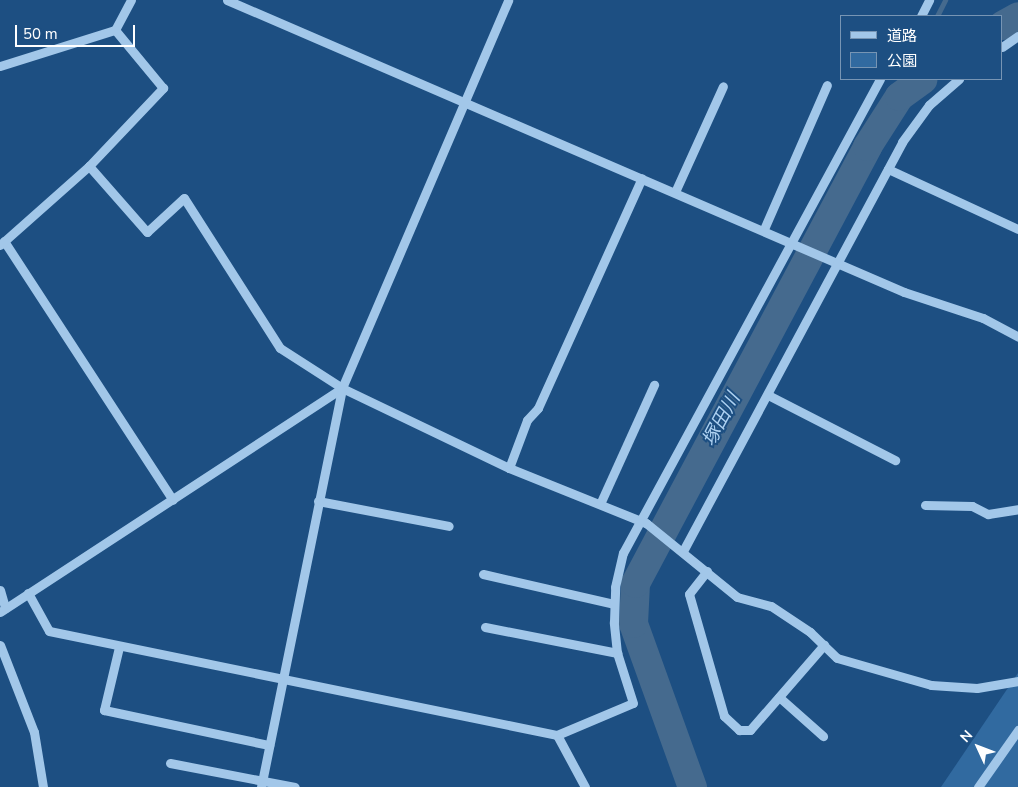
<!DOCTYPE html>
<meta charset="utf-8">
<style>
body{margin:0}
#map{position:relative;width:1018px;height:787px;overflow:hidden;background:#1d4f82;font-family:"Nunito Sans","Noto Sans JP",sans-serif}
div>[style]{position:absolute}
.green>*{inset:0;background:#316aa0}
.stream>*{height:5px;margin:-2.5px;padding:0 2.5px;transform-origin:2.5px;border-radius:2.5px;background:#456a8e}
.river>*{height:29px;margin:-14.5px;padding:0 14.5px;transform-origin:14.5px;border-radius:14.5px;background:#456a8e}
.minor>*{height:9px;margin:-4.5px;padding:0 4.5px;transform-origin:4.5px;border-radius:4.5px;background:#a2c7e9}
span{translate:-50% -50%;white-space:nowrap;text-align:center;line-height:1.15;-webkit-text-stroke:4px #1d4f82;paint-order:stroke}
.water-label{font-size:19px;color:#aed1f1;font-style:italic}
.legend{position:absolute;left:840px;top:15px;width:162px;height:65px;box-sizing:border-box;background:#1d4f82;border:1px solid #7795b4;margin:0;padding:6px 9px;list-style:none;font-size:15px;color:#fff}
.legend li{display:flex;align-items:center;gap:10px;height:25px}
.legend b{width:25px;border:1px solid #7795b4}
.north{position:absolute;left:953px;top:722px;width:50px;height:50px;-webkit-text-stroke:4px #1d4f82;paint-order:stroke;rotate:313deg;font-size:14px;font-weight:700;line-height:20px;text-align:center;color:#fff}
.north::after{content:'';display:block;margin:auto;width:18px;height:22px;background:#fff;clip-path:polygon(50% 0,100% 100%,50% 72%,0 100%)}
.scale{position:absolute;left:15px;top:25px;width:120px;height:22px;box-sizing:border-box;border:2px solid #fff;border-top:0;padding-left:6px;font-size:15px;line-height:18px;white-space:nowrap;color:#fff;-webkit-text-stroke:4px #1d4f82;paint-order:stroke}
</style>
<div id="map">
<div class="green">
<i style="clip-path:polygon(1018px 673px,1018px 787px,941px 787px)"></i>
</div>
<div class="stream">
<i style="left:937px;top:16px;width:18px;rotate:-63deg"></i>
<i style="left:899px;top:96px;width:19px;rotate:-65deg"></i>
</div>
<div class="river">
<i style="left:1002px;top:25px;width:18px;rotate:-29deg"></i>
<i style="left:692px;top:787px;width:174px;rotate:-109.8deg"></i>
<i style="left:633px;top:623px;width:40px;rotate:-87.1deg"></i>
<i style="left:635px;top:583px;width:495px;rotate:-62deg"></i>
<i style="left:867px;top:146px;width:59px;rotate:-57.4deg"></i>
<i style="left:899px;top:96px;width:29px;rotate:-36deg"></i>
</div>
<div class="minor">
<i style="left:227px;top:0;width:737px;rotate:23.33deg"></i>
<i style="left:904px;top:292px;width:83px;rotate:18.2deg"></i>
<i style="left:983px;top:318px;width:40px;rotate:28deg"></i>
<i style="left:921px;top:16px;width:18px;rotate:-63deg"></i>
<i style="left:1002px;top:47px;width:19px;rotate:-35deg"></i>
<i style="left:0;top:66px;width:121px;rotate:-17.4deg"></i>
<i style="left:115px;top:30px;width:34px;rotate:-62deg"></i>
<i style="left:89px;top:166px;width:88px;rotate:48.7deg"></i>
<i style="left:147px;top:232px;width:50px;rotate:-42.6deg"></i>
<i style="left:184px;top:198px;width:178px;rotate:57.4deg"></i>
<i style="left:280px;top:348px;width:74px;rotate:32.8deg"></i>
<i style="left:342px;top:388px;width:185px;rotate:25.6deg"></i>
<i style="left:509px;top:468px;width:148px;rotate:21.9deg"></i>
<i style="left:646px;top:523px;width:117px;rotate:39.1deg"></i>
<i style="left:737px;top:597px;width:35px;rotate:15deg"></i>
<i style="left:771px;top:606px;width:47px;rotate:33.7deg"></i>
<i style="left:810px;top:632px;width:37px;rotate:44deg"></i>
<i style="left:837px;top:658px;width:98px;rotate:16deg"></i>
<i style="left:931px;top:685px;width:46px;rotate:3.7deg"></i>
<i style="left:977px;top:688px;width:42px;rotate:-9.7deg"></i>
<i style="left:888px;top:169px;width:143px;rotate:24.8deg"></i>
<i style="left:675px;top:192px;width:116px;rotate:-65.6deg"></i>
<i style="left:764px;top:229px;width:157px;rotate:-66.4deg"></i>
<i style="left:4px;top:241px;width:309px;rotate:56.9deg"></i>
<i style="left:0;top:245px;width:119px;rotate:-41.6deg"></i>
<i style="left:89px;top:166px;width:108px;rotate:-46.5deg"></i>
<i style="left:163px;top:88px;width:75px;rotate:-129.6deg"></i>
<i style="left:768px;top:395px;width:143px;rotate:27.1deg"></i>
<i style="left:509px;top:468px;width:51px;rotate:-69.4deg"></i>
<i style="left:527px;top:420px;width:16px;rotate:-47deg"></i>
<i style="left:538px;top:408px;width:252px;rotate:-65.7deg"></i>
<i style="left:318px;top:501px;width:133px;rotate:10.8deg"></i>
<i style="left:600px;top:504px;width:131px;rotate:-65.6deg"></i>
<i style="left:925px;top:505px;width:47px;rotate:1.2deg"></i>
<i style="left:972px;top:506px;width:18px;rotate:27deg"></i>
<i style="left:988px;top:514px;width:30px;rotate:-9deg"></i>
<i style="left:683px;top:551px;width:464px;rotate:-61.8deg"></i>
<i style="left:902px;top:142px;width:46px;rotate:-53.9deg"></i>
<i style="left:929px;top:105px;width:40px;rotate:-41deg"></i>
<i style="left:707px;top:571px;width:29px;rotate:128deg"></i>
<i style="left:689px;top:594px;width:127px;rotate:74deg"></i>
<i style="left:724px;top:716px;width:21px;rotate:43deg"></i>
<i style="left:739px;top:730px;width:11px"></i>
<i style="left:750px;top:730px;width:113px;rotate:-49deg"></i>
<i style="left:483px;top:574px;width:134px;rotate:12.9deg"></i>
<i style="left:0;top:590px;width:19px;rotate:74deg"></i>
<i style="left:28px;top:593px;width:43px;rotate:61.1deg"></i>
<i style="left:49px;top:631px;width:519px;rotate:11.57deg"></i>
<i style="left:557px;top:735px;width:59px;rotate:61.7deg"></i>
<i style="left:0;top:612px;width:409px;rotate:-33.2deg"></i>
<i style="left:485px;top:627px;width:135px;rotate:11.1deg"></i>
<i style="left:0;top:645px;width:93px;rotate:68.7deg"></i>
<i style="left:34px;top:732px;width:56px;rotate:80.7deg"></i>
<i style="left:119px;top:647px;width:65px;rotate:103.4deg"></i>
<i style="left:104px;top:710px;width:169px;rotate:12deg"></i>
<i style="left:779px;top:697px;width:59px;rotate:41.6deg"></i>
<i style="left:557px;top:735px;width:82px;rotate:-22.8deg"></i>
<i style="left:633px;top:703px;width:52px;rotate:-107.7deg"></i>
<i style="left:617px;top:653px;width:31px;rotate:-96deg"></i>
<i style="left:614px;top:622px;width:35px;rotate:-88deg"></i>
<i style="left:615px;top:587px;width:35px;rotate:-77deg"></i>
<i style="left:623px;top:553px;width:539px;rotate:-61.53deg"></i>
<i style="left:170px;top:763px;width:127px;rotate:10.9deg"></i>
<i style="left:261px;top:787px;width:407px;rotate:-78.5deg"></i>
<i style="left:342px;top:388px;width:422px;rotate:-66.8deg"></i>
<i style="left:978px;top:787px;width:70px;rotate:-54.9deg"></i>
</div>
<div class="water-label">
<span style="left:722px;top:420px;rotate:-62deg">塚田川</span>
</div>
<ul class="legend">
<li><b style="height:6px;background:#a2c7e9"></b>道路</li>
<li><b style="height:14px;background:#316aa0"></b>公園</li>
</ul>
<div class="north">N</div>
<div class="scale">50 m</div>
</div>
